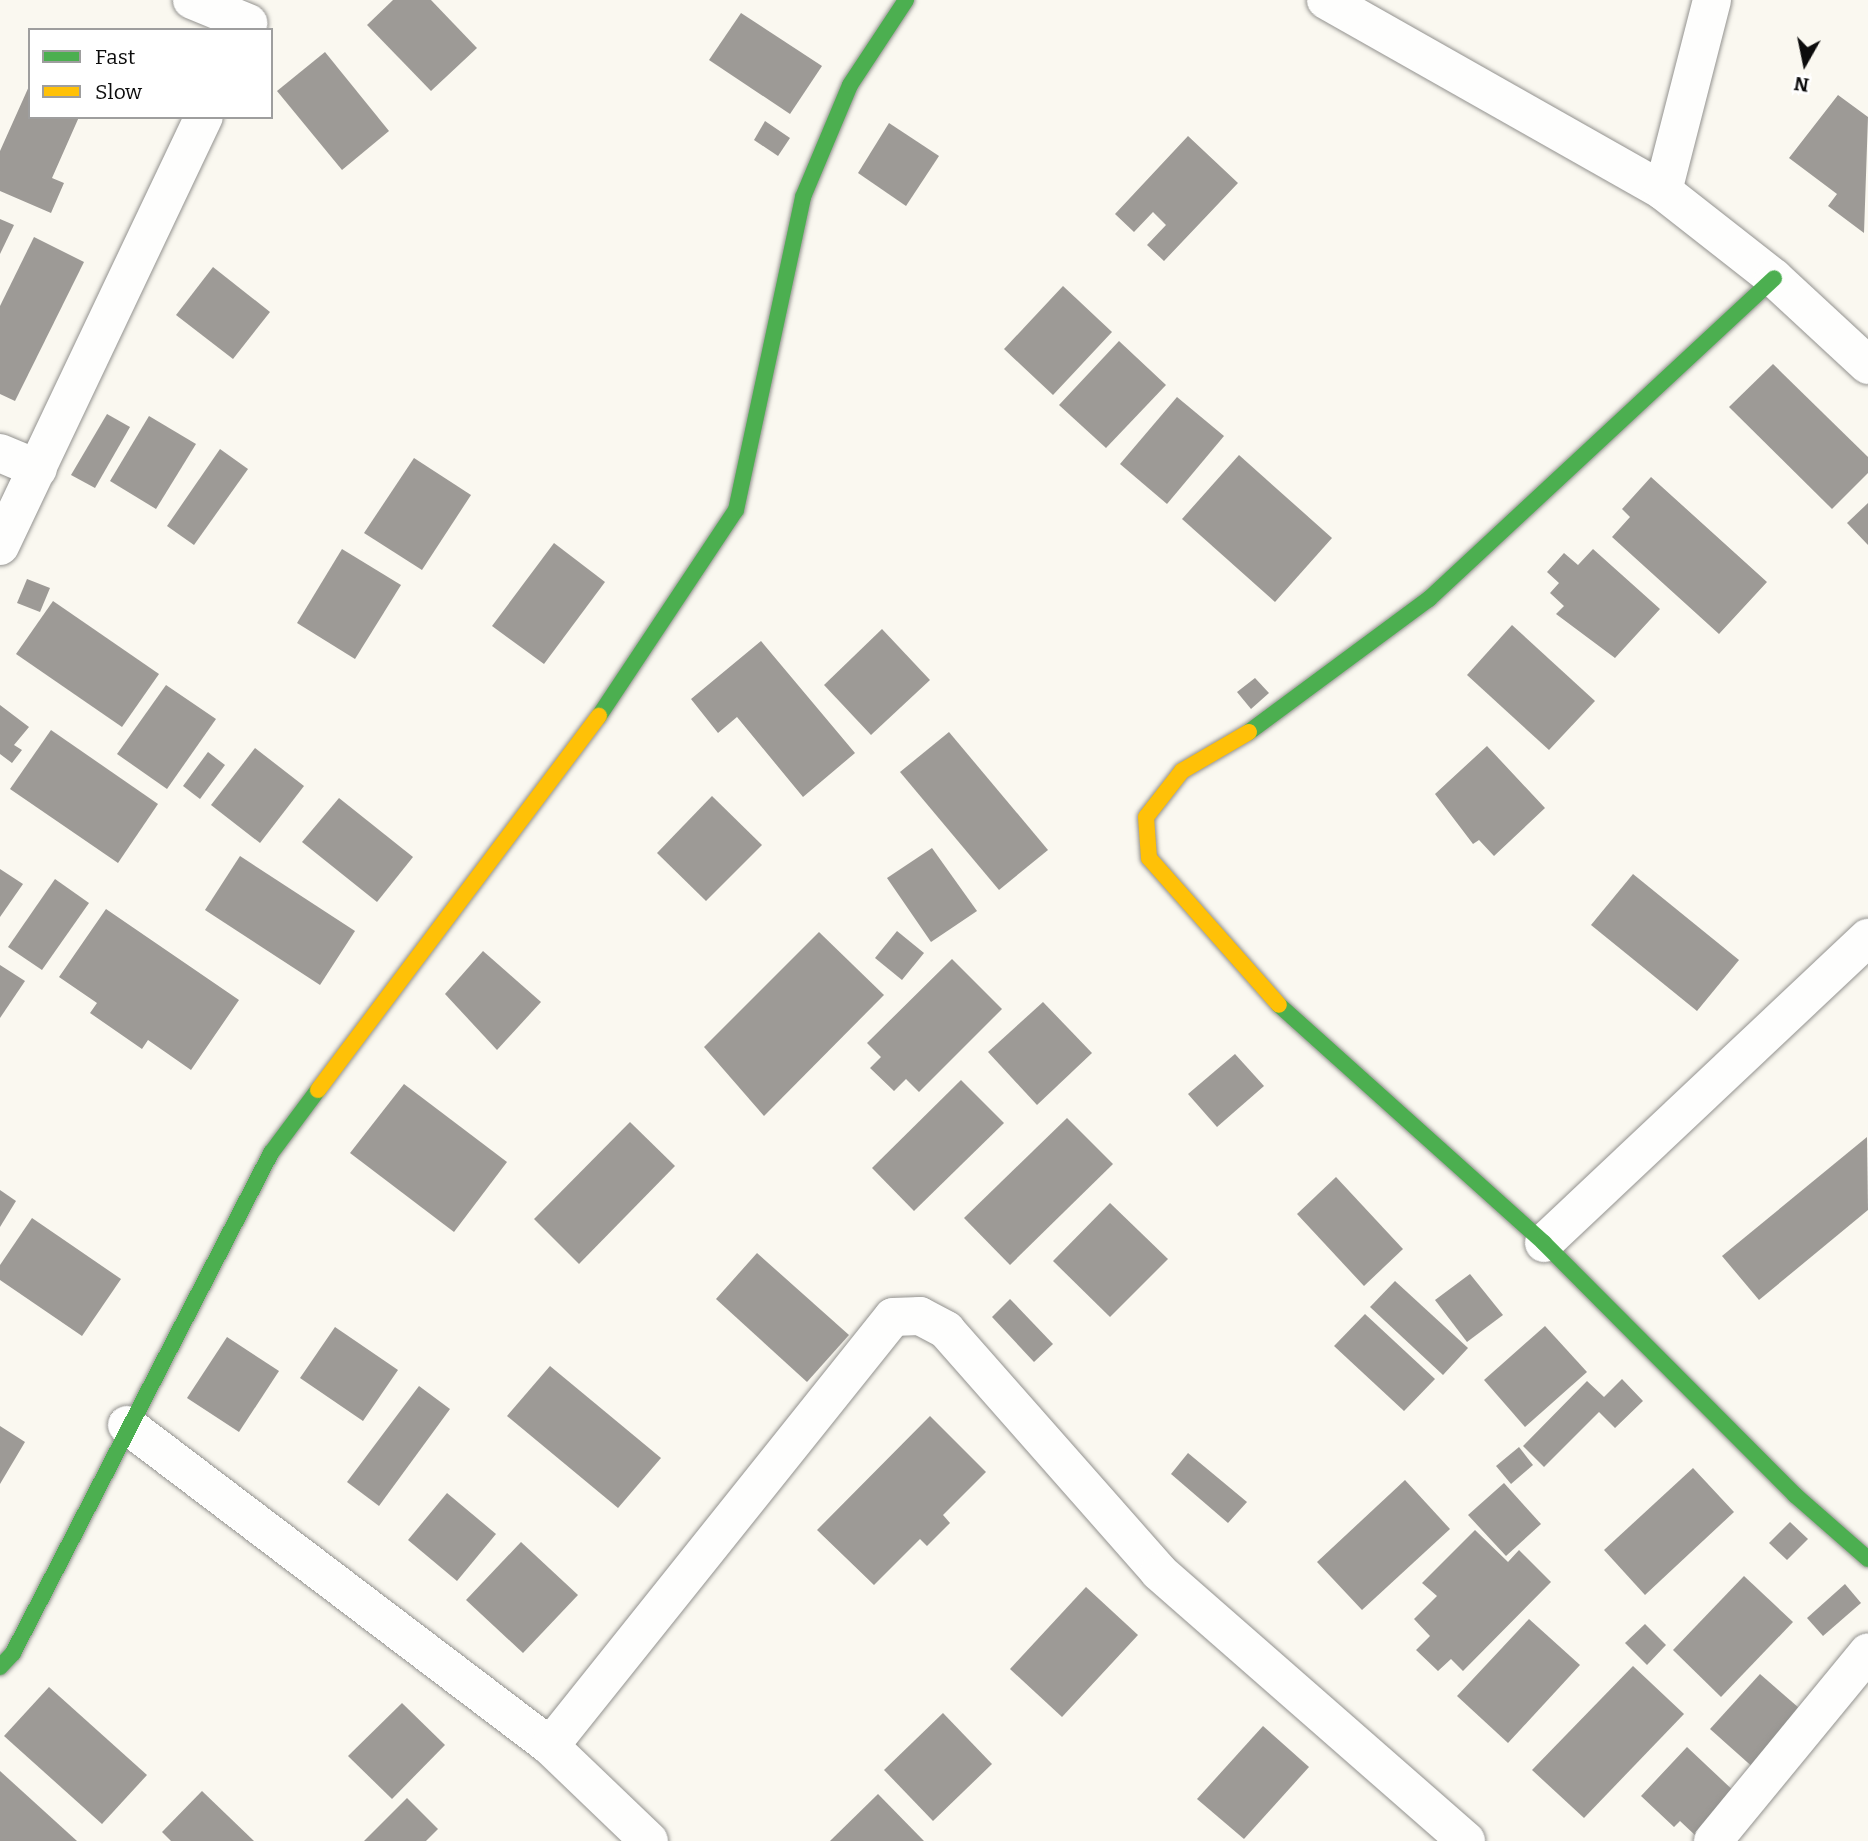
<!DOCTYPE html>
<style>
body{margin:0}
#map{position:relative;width:1868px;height:1841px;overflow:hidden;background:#faf8f0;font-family:Bitter,serif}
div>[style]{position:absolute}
.building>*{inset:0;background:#9d9a96}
.roads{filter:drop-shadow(0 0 2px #93928f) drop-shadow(0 0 2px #93928f)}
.street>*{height:38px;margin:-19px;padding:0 19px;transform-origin:19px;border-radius:19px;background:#fefefd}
.fast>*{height:16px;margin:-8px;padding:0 8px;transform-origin:8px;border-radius:8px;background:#4caf50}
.slow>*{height:16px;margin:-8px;padding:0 8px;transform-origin:8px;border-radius:8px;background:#ffc107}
span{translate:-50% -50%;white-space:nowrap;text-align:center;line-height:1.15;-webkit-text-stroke:7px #fff;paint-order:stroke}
.legend{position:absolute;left:28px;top:28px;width:245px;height:91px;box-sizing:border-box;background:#fff;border:2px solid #9e9e9e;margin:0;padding:9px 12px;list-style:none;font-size:21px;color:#0c0c0c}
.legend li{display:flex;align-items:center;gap:14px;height:35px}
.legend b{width:35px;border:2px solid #9e9e9e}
.north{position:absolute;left:1770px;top:28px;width:70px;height:70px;-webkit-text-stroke:5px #fff;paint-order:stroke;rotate:189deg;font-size:19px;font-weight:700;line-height:28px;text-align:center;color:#0c0c0c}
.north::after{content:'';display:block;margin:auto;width:24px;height:32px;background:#0c0c0c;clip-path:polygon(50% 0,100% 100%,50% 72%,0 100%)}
</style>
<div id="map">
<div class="building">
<i style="clip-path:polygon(393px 0,431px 0,477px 48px,431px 91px,367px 25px)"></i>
<i style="clip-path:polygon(741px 13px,822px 66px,790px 114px,709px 60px)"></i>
<i style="clip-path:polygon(325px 52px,389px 131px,342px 170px,277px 91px)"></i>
<i style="clip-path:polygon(30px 84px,30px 117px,79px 117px,52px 178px,64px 183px,51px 213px,0 191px,0 151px)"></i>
<i style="clip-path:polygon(1838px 95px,1868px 117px,1864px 233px,1828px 206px,1837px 194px,1789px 158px)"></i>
<i style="clip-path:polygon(765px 121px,790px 138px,778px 156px,754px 140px)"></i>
<i style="clip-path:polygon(889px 123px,939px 156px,906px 206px,858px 173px)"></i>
<i style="clip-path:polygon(1188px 136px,1238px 183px,1164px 261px,1147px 245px,1166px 225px,1153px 212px,1134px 232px,1115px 214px)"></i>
<i style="clip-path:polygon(0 219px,14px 225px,0 254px)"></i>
<i style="clip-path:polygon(34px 237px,84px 262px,15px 401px,0 394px,0 306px)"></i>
<i style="clip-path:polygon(213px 267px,270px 312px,233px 359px,176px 315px)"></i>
<i style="clip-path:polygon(1063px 286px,1112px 332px,1053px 395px,1004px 349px)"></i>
<i style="clip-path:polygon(1119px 341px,1166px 385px,1106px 448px,1059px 405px)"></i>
<i style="clip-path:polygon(1773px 364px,1868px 457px,1868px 473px,1832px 509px,1729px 407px)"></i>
<i style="clip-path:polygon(1177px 397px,1224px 436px,1167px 504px,1120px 464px)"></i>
<i style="clip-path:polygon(107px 414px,130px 427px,95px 488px,71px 475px)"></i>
<i style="clip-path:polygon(149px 416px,196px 444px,156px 509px,110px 481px)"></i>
<i style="clip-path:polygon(220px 449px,248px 469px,194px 545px,167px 526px)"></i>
<i style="clip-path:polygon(1239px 455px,1332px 538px,1275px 602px,1182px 519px)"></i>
<i style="clip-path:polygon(414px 458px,471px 495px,422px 570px,364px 533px)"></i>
<i style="clip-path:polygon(1651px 477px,1767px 582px,1719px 634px,1612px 537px,1630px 517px,1622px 509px)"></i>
<i style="clip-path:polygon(1868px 503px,1868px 545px,1847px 523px)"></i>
<i style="clip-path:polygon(554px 543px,605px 582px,544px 664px,492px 626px)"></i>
<i style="clip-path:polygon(342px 549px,401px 585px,355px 659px,297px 623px)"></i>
<i style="clip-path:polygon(1593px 549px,1660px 609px,1615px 658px,1556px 614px,1564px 606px,1550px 593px,1559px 583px,1547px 572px,1564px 553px,1578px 565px)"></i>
<i style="clip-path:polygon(27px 579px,50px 588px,40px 612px,17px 603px)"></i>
<i style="clip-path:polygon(53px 601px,159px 674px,122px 727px,16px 654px)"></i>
<i style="clip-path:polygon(1512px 625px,1595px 701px,1549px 750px,1467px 675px)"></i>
<i style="clip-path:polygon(882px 629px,930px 680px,871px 735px,824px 685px)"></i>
<i style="clip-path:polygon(761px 641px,855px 753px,803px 797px,737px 717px,718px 733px,691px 699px)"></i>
<i style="clip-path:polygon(1255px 678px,1269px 693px,1251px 709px,1237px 692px)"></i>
<i style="clip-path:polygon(166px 685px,216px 719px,167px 789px,117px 754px)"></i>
<i style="clip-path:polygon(0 705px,29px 727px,14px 745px,22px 750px,12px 763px,0 754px)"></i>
<i style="clip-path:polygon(51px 730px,158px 804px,118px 863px,10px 789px)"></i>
<i style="clip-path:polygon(949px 732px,1048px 850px,999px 890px,900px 772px)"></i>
<i style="clip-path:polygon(1487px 746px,1545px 808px,1494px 856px,1479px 840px,1473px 844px,1435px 794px)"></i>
<i style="clip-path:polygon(255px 748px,304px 786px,260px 843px,211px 805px)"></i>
<i style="clip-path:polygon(208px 752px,225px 765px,200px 799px,183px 786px)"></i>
<i style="clip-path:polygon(712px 796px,762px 845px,706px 901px,657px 853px)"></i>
<i style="clip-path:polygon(339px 798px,413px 857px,377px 902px,302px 842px)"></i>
<i style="clip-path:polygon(932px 848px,977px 911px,931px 942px,887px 878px)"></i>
<i style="clip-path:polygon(240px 856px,355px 931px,320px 985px,205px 910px)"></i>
<i style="clip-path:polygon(0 869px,23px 884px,0 917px)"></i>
<i style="clip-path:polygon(1633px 874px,1739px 960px,1697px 1011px,1591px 925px)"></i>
<i style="clip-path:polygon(55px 879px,89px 903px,42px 970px,8px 947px)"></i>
<i style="clip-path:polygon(106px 909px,239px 1000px,191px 1070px,148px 1040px,142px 1049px,90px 1013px,97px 1003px,59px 977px)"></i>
<i style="clip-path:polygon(897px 931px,924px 953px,902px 980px,875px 958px)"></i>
<i style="clip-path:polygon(819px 932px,884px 995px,764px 1116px,704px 1047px)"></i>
<i style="clip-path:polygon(483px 951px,541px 1002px,497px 1050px,445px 994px)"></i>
<i style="clip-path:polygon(952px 959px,1002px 1009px,919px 1092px,906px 1079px,894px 1091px,870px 1068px,881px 1057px,867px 1043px)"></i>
<i style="clip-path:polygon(0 965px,25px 981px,0 1018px)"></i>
<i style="clip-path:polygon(1043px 1002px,1092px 1053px,1037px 1105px,988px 1052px)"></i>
<i style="clip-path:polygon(1235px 1054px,1264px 1086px,1217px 1127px,1188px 1094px)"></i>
<i style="clip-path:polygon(961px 1080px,1004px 1123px,914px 1211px,872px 1168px)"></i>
<i style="clip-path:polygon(404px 1084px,507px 1162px,454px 1232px,350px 1153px)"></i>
<i style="clip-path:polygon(1067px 1118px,1113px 1164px,1010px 1265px,964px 1218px)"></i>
<i style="clip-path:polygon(630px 1122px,675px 1166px,579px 1264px,534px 1219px)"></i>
<i style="clip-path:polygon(1867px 1137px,1868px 1210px,1759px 1300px,1722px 1256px)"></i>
<i style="clip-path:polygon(1336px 1177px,1403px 1249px,1364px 1286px,1297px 1214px)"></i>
<i style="clip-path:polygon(0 1190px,16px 1201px,0 1227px)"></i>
<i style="clip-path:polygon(1110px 1203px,1168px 1259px,1110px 1317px,1053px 1261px)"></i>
<i style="clip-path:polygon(32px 1218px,121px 1279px,82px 1336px,0 1280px,0 1265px)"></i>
<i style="clip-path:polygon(757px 1253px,849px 1335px,807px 1382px,716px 1299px)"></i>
<i style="clip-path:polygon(1470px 1274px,1503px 1315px,1467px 1342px,1435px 1300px)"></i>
<i style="clip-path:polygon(1395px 1281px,1468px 1348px,1443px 1375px,1370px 1307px)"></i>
<i style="clip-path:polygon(1010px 1299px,1053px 1344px,1034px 1362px,992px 1317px)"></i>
<i style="clip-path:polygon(1365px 1314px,1435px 1379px,1404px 1411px,1334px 1346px)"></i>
<i style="clip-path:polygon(1545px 1326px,1587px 1372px,1525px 1427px,1484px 1380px)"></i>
<i style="clip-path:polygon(335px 1327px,398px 1370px,363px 1421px,300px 1378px)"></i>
<i style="clip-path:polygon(227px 1337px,279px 1371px,239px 1432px,187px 1398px)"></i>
<i style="clip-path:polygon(550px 1366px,661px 1458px,618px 1508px,507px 1416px)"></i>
<i style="clip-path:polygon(1622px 1379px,1643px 1401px,1615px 1428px,1599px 1412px,1544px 1467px,1523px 1446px,1587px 1381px,1604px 1397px)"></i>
<i style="clip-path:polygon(419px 1386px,450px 1409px,379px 1506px,347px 1482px)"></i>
<i style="clip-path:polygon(930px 1416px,986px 1472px,943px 1515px,950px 1523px,927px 1546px,920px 1539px,874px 1585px,817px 1530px)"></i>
<i style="clip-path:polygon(0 1426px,25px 1442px,0 1484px)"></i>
<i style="clip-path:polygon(1519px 1447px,1533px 1465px,1511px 1484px,1496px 1466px)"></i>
<i style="clip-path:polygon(1188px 1453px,1247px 1502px,1228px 1523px,1171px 1474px)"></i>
<i style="clip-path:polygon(1693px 1468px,1734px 1512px,1645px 1595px,1604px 1550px)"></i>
<i style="clip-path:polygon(1405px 1480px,1450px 1529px,1362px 1610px,1317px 1562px)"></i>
<i style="clip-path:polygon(1504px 1483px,1541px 1524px,1506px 1556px,1468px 1515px)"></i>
<i style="clip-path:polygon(447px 1493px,496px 1534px,457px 1581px,408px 1540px)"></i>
<i style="clip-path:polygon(1790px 1522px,1808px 1539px,1787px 1560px,1769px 1543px)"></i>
<i style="clip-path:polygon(1475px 1530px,1508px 1562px,1519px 1550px,1551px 1582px,1463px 1671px,1451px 1659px,1438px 1671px,1416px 1650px,1430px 1636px,1414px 1619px,1437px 1596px,1422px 1583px)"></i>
<i style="clip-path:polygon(521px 1542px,578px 1595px,523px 1653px,466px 1600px)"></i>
<i style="clip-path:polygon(1744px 1576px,1793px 1622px,1721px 1697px,1673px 1650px)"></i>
<i style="clip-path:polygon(1845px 1584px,1861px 1603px,1823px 1636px,1807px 1618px)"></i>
<i style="clip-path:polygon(1086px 1587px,1138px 1635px,1062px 1717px,1010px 1669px)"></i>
<i style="clip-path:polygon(1529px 1619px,1580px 1665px,1508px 1743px,1457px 1696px)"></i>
<i style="clip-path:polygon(1645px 1624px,1666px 1645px,1647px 1665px,1625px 1643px)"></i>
<i style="clip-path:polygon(1633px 1666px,1684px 1714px,1584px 1818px,1532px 1770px)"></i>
<i style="clip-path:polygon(1760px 1674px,1806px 1714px,1756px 1770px,1710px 1729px)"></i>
<i style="clip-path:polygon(49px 1687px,147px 1775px,102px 1824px,4px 1736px)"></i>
<i style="clip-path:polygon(402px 1703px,445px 1745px,392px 1799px,348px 1756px)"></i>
<i style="clip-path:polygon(943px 1713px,992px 1764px,933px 1821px,884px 1770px)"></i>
<i style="clip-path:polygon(1263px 1726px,1309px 1767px,1244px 1839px,1197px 1799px)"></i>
<i style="clip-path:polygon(1687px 1747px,1738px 1795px,1697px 1837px,1680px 1821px,1674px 1827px,1641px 1796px)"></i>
<i style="clip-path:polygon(0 1771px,77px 1841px,0 1841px)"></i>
<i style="clip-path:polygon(202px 1791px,254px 1841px,171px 1841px,162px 1832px)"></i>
<i style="clip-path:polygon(878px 1794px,924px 1841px,830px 1841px)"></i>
<i style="clip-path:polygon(407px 1798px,438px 1829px,426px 1841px,364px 1841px)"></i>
</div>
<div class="roads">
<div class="street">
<i style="left:192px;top:0;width:61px;rotate:22.3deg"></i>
<i style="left:1326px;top:0;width:387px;rotate:29.5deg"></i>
<i style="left:1663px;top:191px;width:141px;rotate:38.1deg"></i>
<i style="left:1774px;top:278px;width:128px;rotate:42.8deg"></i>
<i style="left:1663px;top:191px;width:197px;rotate:-75.6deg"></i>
<i style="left:0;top:453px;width:41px;rotate:22.8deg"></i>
<i style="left:0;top:546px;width:475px;rotate:-64.6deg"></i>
<i style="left:1544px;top:1243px;width:445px;rotate:-43.3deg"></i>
<i style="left:127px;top:1425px;width:531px;rotate:37.19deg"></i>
<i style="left:550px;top:1746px;width:137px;rotate:43.8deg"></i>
<i style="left:550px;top:1746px;width:549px;rotate:-51.36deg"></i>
<i style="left:893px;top:1317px;width:27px;rotate:-2deg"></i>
<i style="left:920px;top:1316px;width:30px;rotate:28deg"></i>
<i style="left:946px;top:1330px;width:322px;rotate:48.6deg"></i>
<i style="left:1159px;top:1572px;width:408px;rotate:41.2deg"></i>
<i style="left:1713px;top:1841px;width:244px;rotate:-50.6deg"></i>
</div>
<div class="fast">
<i style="left:599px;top:716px;width:247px;rotate:-56.4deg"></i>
<i style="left:736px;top:510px;width:320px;rotate:-77.9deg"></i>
<i style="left:803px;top:197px;width:121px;rotate:-67.2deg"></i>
<i style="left:850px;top:85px;width:102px;rotate:-56.6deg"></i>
<i style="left:1249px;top:732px;width:224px;rotate:-36.5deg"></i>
<i style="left:1429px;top:599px;width:471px;rotate:-42.9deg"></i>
<i style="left:1279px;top:1005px;width:356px;rotate:41.9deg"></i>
<i style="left:1544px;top:1243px;width:356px;rotate:45.1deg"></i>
<i style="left:1795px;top:1495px;width:97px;rotate:41.2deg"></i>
<i style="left:0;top:1667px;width:19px;rotate:-47deg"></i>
<i style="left:13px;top:1653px;width:563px;rotate:-62.71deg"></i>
<i style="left:271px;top:1153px;width:79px;rotate:-53.3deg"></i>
</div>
<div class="slow">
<i style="left:1249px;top:732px;width:78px;rotate:149.8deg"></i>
<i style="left:1182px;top:771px;width:58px;rotate:128deg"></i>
<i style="left:1146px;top:817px;width:41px;rotate:85.8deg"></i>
<i style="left:1149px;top:858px;width:196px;rotate:48.5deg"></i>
<i style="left:318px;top:1090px;width:468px;rotate:-53.1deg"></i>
</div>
</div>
<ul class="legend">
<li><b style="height:9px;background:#4caf50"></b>Fast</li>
<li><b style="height:9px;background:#ffc107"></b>Slow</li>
</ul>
<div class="north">N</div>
</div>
